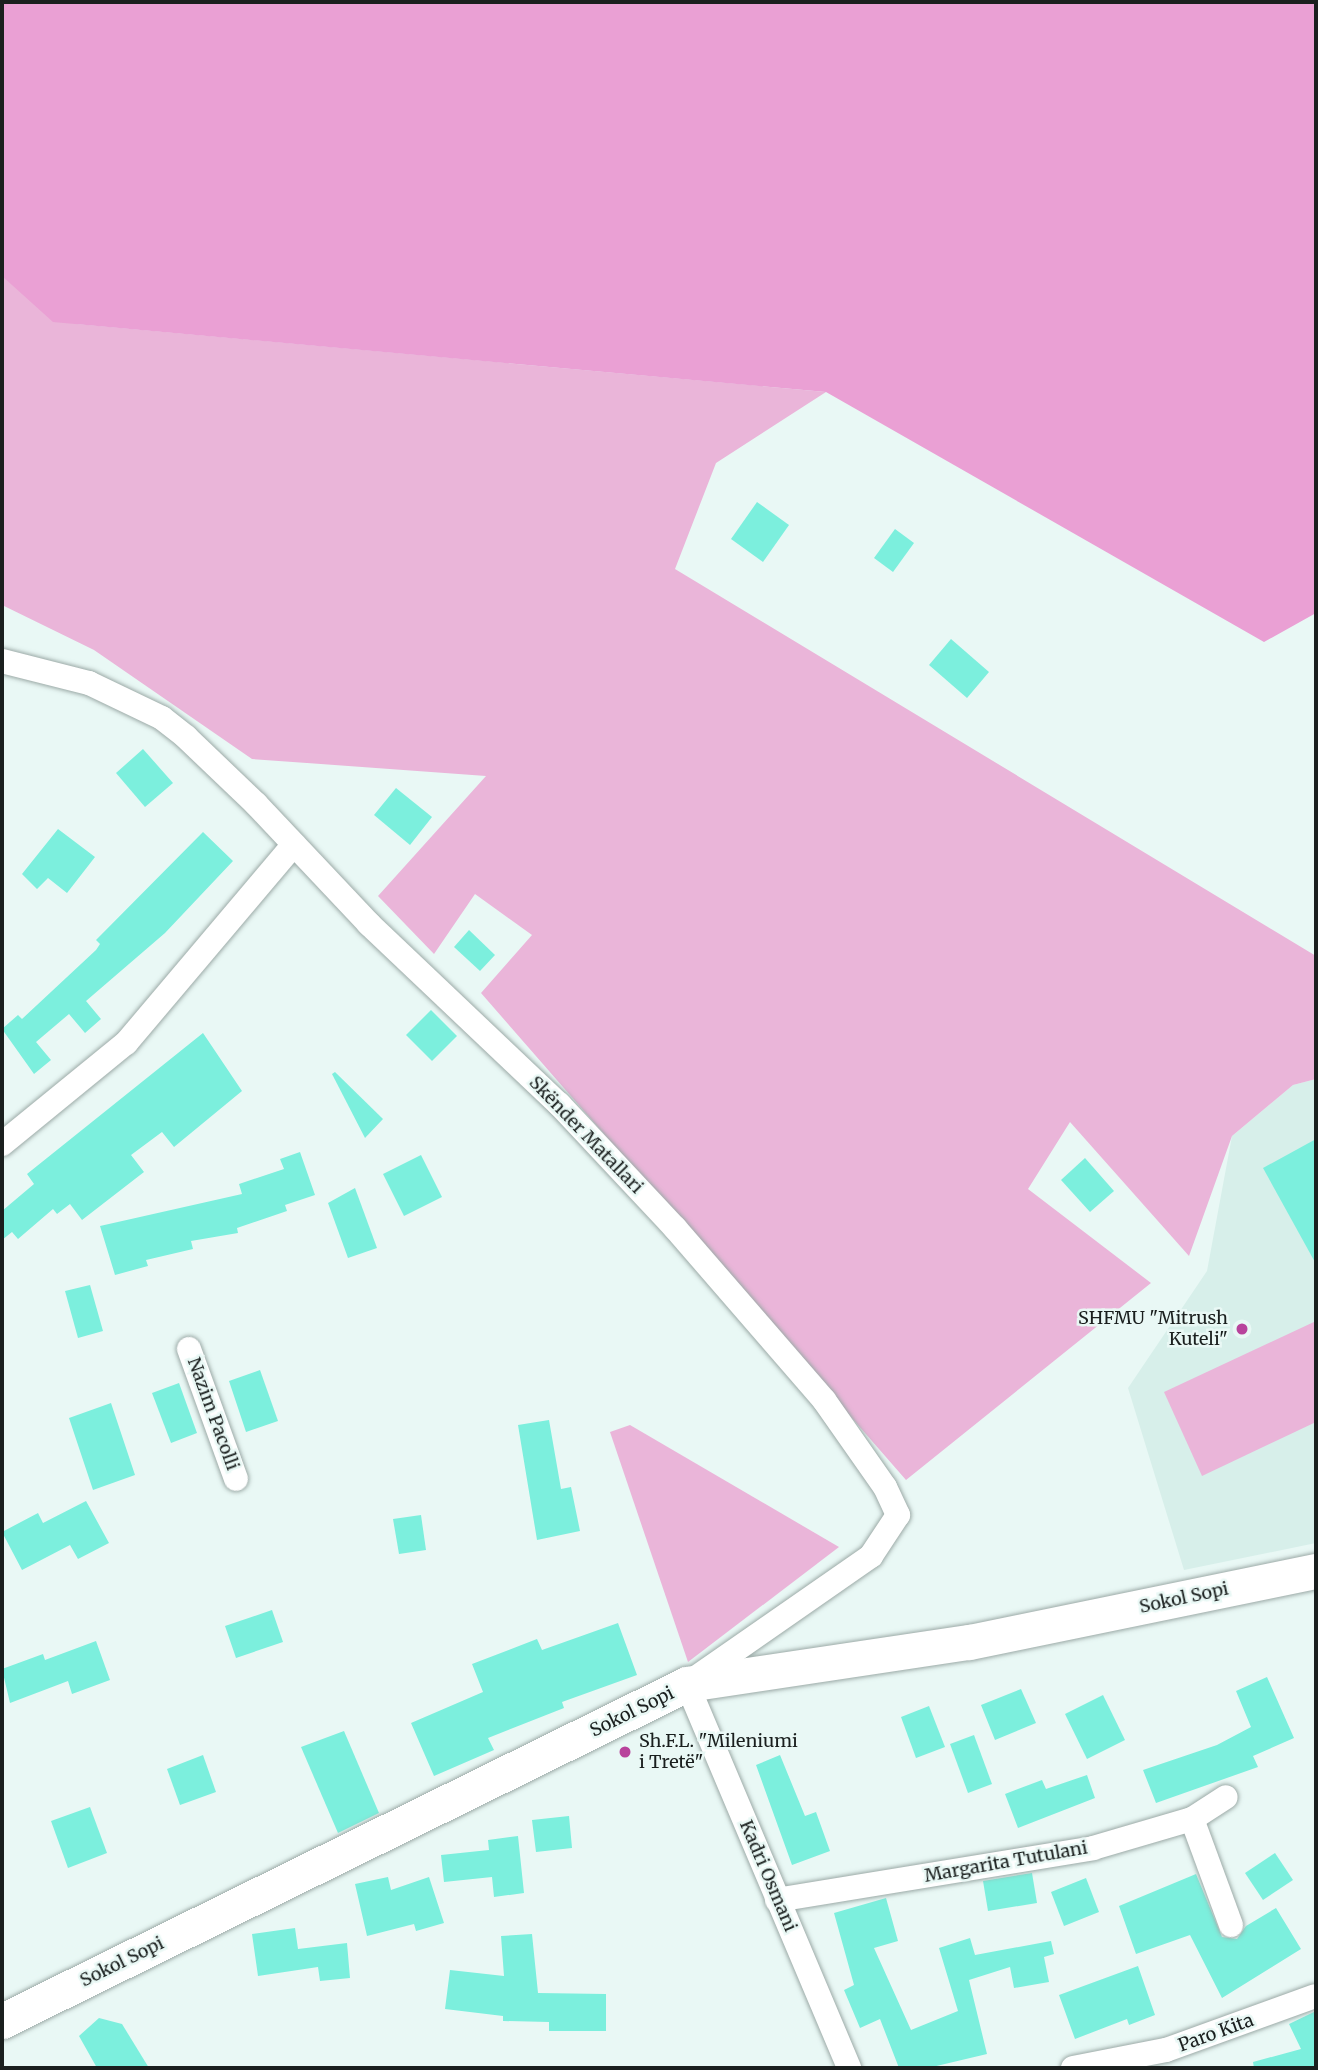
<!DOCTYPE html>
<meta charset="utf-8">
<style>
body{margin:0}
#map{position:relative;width:1318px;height:2070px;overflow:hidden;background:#e9f8f5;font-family:Merriweather,serif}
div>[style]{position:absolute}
.built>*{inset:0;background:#d7efea}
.green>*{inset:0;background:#eab5d9}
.forest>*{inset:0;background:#eaa0d4}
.building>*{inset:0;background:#7cefdd}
.roads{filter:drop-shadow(0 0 2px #9caaa7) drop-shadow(0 0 2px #9caaa7)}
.street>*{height:24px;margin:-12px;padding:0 12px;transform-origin:12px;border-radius:12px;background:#fff}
.secondary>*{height:35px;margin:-17.5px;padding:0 17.5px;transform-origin:17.5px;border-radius:17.5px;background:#fff}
.dots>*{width:19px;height:19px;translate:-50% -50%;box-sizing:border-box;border:4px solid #e9f8f5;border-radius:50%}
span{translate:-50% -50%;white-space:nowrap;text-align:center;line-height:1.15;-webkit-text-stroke:5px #e9f8f5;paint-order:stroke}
.street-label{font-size:18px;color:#1a1f1e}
.poi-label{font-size:18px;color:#1a1f1e}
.right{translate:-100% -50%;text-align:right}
.left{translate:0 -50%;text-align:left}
.frame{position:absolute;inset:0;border:4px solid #1a1f1e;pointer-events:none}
</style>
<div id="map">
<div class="built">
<i style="clip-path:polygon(1316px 1079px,1316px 1543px,1184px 1570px,1128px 1388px,1207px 1271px,1232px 1136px,1293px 1085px)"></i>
</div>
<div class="green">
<i style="clip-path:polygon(2px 260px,77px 324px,826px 392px,716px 463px,675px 569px,1316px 956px,1316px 1079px,1293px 1085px,1232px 1136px,1189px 1256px,1070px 1122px,1028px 1189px,1151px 1283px,906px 1480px,481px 993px,532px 935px,475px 894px,434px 954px,378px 896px,486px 776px,252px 759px,94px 650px,2px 605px)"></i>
<i style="clip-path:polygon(1316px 1321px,1316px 1422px,1202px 1476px,1164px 1392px)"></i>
<i style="clip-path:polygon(630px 1425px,839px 1547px,688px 1662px,610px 1432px)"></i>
</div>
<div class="forest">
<i style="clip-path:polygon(2px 2px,1316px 2px,1316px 613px,1264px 642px,826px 392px,53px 322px,2px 276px)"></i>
</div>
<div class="building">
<i style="clip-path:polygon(757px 502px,789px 525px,763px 562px,731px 539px)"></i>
<i style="clip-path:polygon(895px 529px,914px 543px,893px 572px,874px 558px)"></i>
<i style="clip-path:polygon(951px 639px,989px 672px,967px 698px,929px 665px)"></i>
<i style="clip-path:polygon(143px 749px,173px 783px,145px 807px,116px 773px)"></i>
<i style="clip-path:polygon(396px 788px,432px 817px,410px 845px,374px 815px)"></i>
<i style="clip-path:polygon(58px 829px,95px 857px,67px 893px,48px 878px,37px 889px,22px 874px)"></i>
<i style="clip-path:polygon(203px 832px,233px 861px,165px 933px,86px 1001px,101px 1019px,85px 1033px,69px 1014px,36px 1042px,51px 1060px,34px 1074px,2px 1029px,18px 1015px,22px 1019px,96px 950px,100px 944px,96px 940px)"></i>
<i style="clip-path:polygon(469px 930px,495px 955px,480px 971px,454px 947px)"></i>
<i style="clip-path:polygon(431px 1010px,457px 1036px,432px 1061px,406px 1035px)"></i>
<i style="clip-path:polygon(203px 1033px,242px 1091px,174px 1147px,162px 1132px,131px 1155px,144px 1172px,82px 1220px,70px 1204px,57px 1214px,53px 1209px,18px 1239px,12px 1232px,2px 1240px,2px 1211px,34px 1184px,27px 1174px)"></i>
<i style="clip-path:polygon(335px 1072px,383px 1119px,365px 1138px,332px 1074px)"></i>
<i style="clip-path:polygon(1316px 1139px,1316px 1264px,1263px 1168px)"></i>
<i style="clip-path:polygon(300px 1152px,315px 1195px,285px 1205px,287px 1211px,237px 1228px,238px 1233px,191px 1241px,193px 1249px,146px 1260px,148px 1266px,115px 1275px,100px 1226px,242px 1194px,239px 1184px,284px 1169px,280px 1159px)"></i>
<i style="clip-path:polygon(421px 1155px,442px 1197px,404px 1216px,383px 1174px)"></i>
<i style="clip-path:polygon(1085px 1158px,1114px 1191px,1090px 1212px,1061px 1180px)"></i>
<i style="clip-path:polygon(355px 1188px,377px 1248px,348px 1258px,328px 1203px)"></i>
<i style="clip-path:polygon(90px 1285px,103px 1331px,78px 1338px,65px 1291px)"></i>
<i style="clip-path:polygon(260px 1370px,278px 1421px,246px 1432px,229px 1381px)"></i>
<i style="clip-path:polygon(179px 1383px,197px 1433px,171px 1443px,152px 1393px)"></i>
<i style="clip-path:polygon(111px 1403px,135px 1475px,93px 1490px,69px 1418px)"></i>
<i style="clip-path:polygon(549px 1420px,561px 1489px,571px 1487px,580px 1531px,537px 1540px,518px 1425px)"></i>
<i style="clip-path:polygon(86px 1501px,109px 1543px,78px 1559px,70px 1545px,22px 1570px,2px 1532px,38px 1513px,43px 1523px)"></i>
<i style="clip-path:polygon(421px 1515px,426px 1550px,399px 1554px,393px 1519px)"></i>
<i style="clip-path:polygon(272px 1610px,283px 1642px,236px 1658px,225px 1626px)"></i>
<i style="clip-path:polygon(618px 1623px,637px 1675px,562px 1702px,564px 1708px,488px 1738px,494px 1750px,434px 1776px,411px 1723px,483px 1692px,472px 1664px,537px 1639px,542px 1650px)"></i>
<i style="clip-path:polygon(96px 1641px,110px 1680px,72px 1694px,68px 1681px,10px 1703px,2px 1669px,43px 1654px,45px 1660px)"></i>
<i style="clip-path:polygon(1267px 1677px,1294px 1738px,1253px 1756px,1258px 1767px,1156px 1803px,1143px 1770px,1217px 1745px,1251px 1727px,1236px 1691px)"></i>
<i style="clip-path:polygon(1021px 1689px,1036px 1723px,995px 1740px,981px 1705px)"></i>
<i style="clip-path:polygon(1103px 1695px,1125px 1740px,1087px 1759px,1065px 1714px)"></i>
<i style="clip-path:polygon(929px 1706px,945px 1747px,916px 1758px,901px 1717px)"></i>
<i style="clip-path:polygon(344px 1731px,379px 1813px,338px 1833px,301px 1747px)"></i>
<i style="clip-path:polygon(974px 1735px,992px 1784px,968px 1793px,950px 1744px)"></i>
<i style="clip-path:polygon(203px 1755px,216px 1792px,180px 1805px,167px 1769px)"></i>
<i style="clip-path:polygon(780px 1755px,805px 1816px,816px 1812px,830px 1851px,792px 1865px,756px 1765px)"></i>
<i style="clip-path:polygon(1087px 1775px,1095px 1798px,1018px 1828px,1005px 1794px,1042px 1780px,1046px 1789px)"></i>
<i style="clip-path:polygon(90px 1807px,107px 1853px,68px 1868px,51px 1821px)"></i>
<i style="clip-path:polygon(569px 1816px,572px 1848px,536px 1852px,532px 1820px)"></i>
<i style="clip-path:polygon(518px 1836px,524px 1893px,494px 1897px,492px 1877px,444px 1882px,441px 1855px,489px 1850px,488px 1840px)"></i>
<i style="clip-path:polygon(1275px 1853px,1293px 1880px,1263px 1900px,1245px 1873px)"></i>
<i style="clip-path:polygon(1032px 1873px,1037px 1903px,988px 1911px,983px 1881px)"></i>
<i style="clip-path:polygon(1196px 1874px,1222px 1937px,1237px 1939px,1246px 1926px,1276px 1908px,1301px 1949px,1222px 1998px,1190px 1935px,1136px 1954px,1119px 1906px)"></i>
<i style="clip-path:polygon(388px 1877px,391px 1890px,429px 1877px,444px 1923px,416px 1931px,414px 1924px,367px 1936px,355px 1884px)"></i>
<i style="clip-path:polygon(1086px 1878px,1099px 1912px,1064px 1926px,1051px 1892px)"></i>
<i style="clip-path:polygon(886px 1898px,898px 1941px,874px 1948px,911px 2030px,958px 2011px,939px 1948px,970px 1938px,975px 1955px,1051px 1941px,1054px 1954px,1044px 1957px,1049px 1982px,1014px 1988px,1010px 1967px,969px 1980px,987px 2054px,928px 2068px,899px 2068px,880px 2019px,860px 2028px,844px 1990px,854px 1985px,834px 1913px)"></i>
<i style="clip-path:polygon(295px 1928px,298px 1949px,347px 1943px,350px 1978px,320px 1981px,318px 1967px,258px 1976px,252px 1934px)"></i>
<i style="clip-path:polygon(532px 1934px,538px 1993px,606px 1994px,606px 2031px,549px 2031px,549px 2022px,503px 2021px,503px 2016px,445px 2009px,450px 1970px,504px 1976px,501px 1936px)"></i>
<i style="clip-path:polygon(1138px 1966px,1155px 2015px,1129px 2025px,1127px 2019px,1075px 2039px,1059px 1995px)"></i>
<i style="clip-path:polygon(1316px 2011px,1316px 2068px,1254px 2068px,1253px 2062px,1301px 2049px,1289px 2024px)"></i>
<i style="clip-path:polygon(99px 2018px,122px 2024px,149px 2068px,97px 2068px,79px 2036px)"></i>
</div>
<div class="roads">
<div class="street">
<i style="left:2px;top:661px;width:90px;rotate:14.2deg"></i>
<i style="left:89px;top:683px;width:81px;rotate:25.6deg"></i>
<i style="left:162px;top:718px;width:31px;rotate:38deg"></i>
<i style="left:186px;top:737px;width:97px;rotate:43.7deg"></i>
<i style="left:256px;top:804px;width:165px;rotate:46.7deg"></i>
<i style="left:369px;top:924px;width:262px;rotate:43.5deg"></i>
<i style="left:559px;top:1104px;width:170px;rotate:46.9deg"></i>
<i style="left:675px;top:1228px;width:228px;rotate:49.1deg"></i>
<i style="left:824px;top:1400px;width:106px;rotate:55deg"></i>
<i style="left:885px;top:1487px;width:31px;rotate:65deg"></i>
<i style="left:898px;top:1515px;width:49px;rotate:123.4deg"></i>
<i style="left:871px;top:1556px;width:224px;rotate:145.2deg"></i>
<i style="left:687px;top:1684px;width:417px;rotate:67.1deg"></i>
<i style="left:2px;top:1144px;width:160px;rotate:-39.2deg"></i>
<i style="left:126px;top:1043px;width:260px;rotate:-49.8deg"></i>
<i style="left:189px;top:1349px;width:138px;rotate:70.1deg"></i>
<i style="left:1192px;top:1819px;width:113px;rotate:69.8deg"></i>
<i style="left:777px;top:1900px;width:320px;rotate:-9.3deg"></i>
<i style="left:1093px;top:1848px;width:103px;rotate:-16.3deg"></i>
<i style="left:1192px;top:1819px;width:40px;rotate:-32.9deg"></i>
<i style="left:1073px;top:2068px;width:95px;rotate:-11deg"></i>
<i style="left:1166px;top:2050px;width:158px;rotate:-19.9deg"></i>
</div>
<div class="secondary">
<i style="left:2px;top:2021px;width:763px;rotate:-26.2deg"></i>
<i style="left:687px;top:1684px;width:285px;rotate:-8.5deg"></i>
<i style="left:969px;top:1642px;width:354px;rotate:-11.6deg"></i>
</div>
</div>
<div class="dots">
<i style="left:1242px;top:1329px;background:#b8439c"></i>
<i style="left:625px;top:1752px;background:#b8439c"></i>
</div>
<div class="street-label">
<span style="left:586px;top:1135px;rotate:46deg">Skënder Matallari</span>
<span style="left:213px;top:1414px;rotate:70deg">Nazim Pacolli</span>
<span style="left:1184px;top:1598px;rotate:-12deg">Sokol Sopi</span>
<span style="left:632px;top:1712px;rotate:-26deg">Sokol Sopi</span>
<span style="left:1006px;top:1862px;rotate:-10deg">Margarita Tutulani</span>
<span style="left:768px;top:1876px;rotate:67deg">Kadri Osmani</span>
<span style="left:122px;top:1962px;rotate:-26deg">Sokol Sopi</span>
<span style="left:1216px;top:2033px;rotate:-20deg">Paro Kita</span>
</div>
<div class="poi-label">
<span class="right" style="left:1228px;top:1329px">SHFMU "Mitrush<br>Kuteli"</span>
<span class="left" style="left:639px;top:1752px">Sh.F.L. "Mileniumi<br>i Tretë"</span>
</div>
<div class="frame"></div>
</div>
